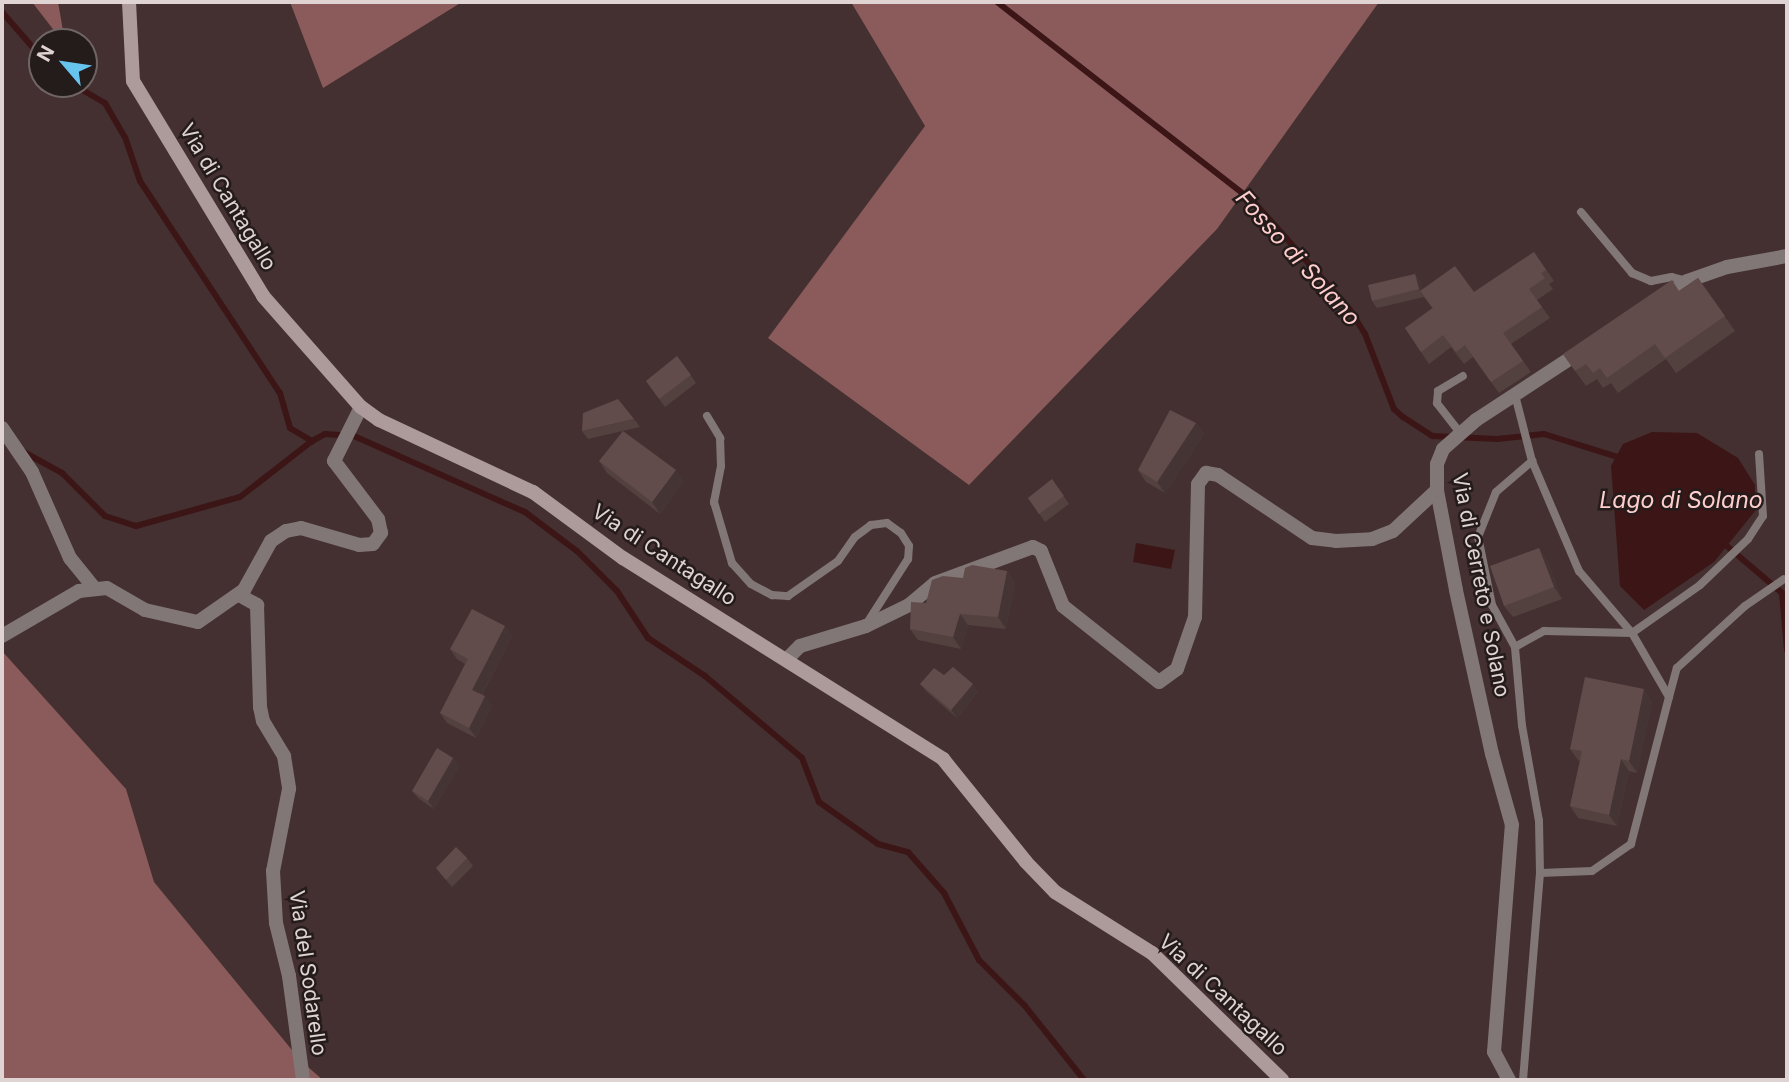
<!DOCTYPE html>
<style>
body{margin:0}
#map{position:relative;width:1789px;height:1082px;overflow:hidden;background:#443030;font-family:Inter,sans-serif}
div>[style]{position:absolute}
.forest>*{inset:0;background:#8a5b5a}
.water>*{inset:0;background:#3c1516}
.stream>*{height:6px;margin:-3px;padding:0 3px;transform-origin:3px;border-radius:3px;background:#3c1516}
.lane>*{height:8px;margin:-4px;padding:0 4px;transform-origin:4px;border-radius:4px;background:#817776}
.street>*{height:14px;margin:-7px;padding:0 7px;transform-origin:7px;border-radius:7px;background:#817776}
.secondary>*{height:14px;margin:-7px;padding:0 7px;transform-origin:7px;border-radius:7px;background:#ac9b9a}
.wall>*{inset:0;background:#534140}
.shaded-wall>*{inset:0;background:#443534}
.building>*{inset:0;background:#614c4b}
span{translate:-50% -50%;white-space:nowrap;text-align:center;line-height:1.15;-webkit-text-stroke:5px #241b1b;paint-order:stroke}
.street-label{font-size:21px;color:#e0d3d3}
.water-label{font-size:23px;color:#fecdcc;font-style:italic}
.frame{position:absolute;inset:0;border:4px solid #e0d3d3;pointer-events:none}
.north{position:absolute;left:28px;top:28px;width:70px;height:70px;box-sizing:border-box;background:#241b1b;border:2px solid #6f6565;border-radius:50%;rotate:299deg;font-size:19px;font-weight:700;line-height:28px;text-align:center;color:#e0d3d3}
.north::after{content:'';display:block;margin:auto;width:24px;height:32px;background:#67c4ef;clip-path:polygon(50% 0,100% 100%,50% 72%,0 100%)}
</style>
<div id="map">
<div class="forest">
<i style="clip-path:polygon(32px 2px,58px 2px,65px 42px,63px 42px)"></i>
<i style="clip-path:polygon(290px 2px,462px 2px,323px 88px)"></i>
<i style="clip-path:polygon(851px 2px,1379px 2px,1217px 229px,969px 485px,768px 338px,925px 126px)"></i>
<i style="clip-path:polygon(2px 651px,126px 789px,154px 882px,301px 1061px,323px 1080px,2px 1080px)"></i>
</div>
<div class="water">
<i style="clip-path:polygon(1652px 432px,1697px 433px,1738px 458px,1755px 485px,1755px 511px,1714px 562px,1644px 610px,1620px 586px,1611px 466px,1623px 444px)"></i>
<i style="clip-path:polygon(1136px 543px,1175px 550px,1171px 569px,1133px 562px)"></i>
</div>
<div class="stream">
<i style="left:997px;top:2px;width:324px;rotate:37.9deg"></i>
<i style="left:1253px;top:201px;width:146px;rotate:48.3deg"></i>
<i style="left:1350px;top:310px;width:28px;rotate:58deg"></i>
<i style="left:1365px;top:334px;width:80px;rotate:68.9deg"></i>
<i style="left:1394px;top:409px;width:12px;rotate:42deg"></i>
<i style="left:1403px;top:417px;width:35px;rotate:33deg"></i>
<i style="left:1432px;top:436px;width:65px;rotate:2.6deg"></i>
<i style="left:1497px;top:439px;width:47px;rotate:-6.1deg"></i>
<i style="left:1544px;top:434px;width:81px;rotate:17.3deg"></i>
<i style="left:2px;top:12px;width:61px;rotate:49deg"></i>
<i style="left:72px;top:84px;width:38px;rotate:30deg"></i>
<i style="left:105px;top:103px;width:39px;rotate:60deg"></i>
<i style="left:125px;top:137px;width:46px;rotate:71.2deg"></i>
<i style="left:140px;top:181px;width:254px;rotate:56.6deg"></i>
<i style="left:280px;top:393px;width:36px;rotate:74deg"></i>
<i style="left:290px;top:428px;width:26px;rotate:31deg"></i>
<i style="left:312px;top:441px;width:15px;rotate:-28deg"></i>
<i style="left:325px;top:434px;width:29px;rotate:4deg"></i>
<i style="left:354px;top:436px;width:187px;rotate:24deg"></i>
<i style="left:525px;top:512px;width:65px;rotate:36.9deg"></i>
<i style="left:577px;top:551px;width:57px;rotate:45deg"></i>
<i style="left:617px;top:591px;width:56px;rotate:56.6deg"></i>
<i style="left:648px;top:638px;width:69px;rotate:33.7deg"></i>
<i style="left:705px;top:676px;width:127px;rotate:40.2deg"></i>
<i style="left:802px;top:758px;width:47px;rotate:68.9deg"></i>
<i style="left:819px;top:802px;width:72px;rotate:35.4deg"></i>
<i style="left:878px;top:844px;width:31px;rotate:15deg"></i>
<i style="left:908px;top:852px;width:55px;rotate:48.7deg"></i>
<i style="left:944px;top:893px;width:76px;rotate:62.4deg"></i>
<i style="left:979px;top:960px;width:65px;rotate:45deg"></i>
<i style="left:1025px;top:1006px;width:95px;rotate:51.4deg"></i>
<i style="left:22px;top:451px;width:46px;rotate:28.8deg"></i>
<i style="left:62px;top:473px;width:61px;rotate:45deg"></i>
<i style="left:105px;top:516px;width:33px;rotate:18deg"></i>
<i style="left:136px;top:526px;width:108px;rotate:-15.6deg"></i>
<i style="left:240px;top:497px;width:91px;rotate:-37.9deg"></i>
<i style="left:1721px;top:541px;width:80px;rotate:40.4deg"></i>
<i style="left:1782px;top:593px;width:57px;rotate:85deg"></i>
</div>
<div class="lane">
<i style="left:1581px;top:212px;width:80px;rotate:50.1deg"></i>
<i style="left:1632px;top:273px;width:21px;rotate:23deg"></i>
<i style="left:1651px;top:281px;width:21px;rotate:-11deg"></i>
<i style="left:1672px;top:277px;width:16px;rotate:15deg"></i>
<i style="left:1515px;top:395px;width:68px;rotate:75.6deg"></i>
<i style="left:1532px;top:461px;width:120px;rotate:66.9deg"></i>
<i style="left:1579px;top:571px;width:82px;rotate:49.5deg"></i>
<i style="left:1632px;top:633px;width:74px;rotate:60deg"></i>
<i style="left:1669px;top:697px;width:152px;rotate:104.5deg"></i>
<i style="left:1631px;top:844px;width:47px;rotate:145.3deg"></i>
<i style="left:1592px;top:871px;width:52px;rotate:177.8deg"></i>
<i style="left:707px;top:416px;width:26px;rotate:59deg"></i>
<i style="left:720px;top:438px;width:28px;rotate:88deg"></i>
<i style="left:721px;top:466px;width:37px;rotate:101deg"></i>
<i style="left:714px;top:502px;width:64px;rotate:73.6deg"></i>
<i style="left:732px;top:563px;width:28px;rotate:48deg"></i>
<i style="left:751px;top:584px;width:24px;rotate:28deg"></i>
<i style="left:772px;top:595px;width:16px;rotate:4deg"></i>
<i style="left:788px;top:596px;width:61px;rotate:-35deg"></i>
<i style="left:838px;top:561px;width:29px;rotate:-55deg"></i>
<i style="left:855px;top:537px;width:20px;rotate:-37deg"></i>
<i style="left:871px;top:525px;width:16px;rotate:-7deg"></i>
<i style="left:887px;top:523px;width:17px;rotate:36deg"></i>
<i style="left:901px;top:533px;width:15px;rotate:58deg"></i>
<i style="left:909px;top:546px;width:13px;rotate:94deg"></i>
<i style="left:908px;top:559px;width:76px;rotate:122.6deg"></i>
<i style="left:1461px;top:434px;width:39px;rotate:-128deg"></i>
<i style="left:1437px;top:403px;width:12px;rotate:-85deg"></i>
<i style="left:1438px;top:391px;width:29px;rotate:-31deg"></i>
<i style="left:1515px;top:647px;width:33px;rotate:-29deg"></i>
<i style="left:1544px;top:631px;width:88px;rotate:1.3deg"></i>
<i style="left:1632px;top:633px;width:83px;rotate:-35.2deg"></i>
<i style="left:1700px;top:585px;width:66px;rotate:-43.8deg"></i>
<i style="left:1748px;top:539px;width:27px;rotate:-57deg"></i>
<i style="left:1763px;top:516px;width:62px;rotate:-93.7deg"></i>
<i style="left:1669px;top:697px;width:30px;rotate:-75deg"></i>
<i style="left:1677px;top:668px;width:92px;rotate:-42.4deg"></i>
<i style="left:1745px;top:606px;width:47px;rotate:-34.7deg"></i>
<i style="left:1523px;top:1080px;width:208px;rotate:-85.3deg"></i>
<i style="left:1540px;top:873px;width:52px;rotate:-91.1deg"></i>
<i style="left:1539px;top:821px;width:97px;rotate:-100.1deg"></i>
<i style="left:1522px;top:726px;width:79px;rotate:-95.1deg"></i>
<i style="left:1515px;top:647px;width:48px;rotate:-118.7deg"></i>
<i style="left:1492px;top:605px;width:69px;rotate:-101.6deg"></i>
<i style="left:1478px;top:537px;width:48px;rotate:-68.2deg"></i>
<i style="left:1496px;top:492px;width:48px;rotate:-40.7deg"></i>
</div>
<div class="street">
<i style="left:1662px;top:298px;width:30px;rotate:-34deg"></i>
<i style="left:1687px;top:281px;width:42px;rotate:-19.3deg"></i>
<i style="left:1727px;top:267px;width:61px;rotate:-10.4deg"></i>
<i style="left:2px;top:428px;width:53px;rotate:55.7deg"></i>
<i style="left:32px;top:472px;width:94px;rotate:66.2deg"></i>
<i style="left:70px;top:558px;width:40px;rotate:51deg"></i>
<i style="left:239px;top:595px;width:21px;rotate:29deg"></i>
<i style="left:257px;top:605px;width:102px;rotate:88.3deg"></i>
<i style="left:260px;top:707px;width:14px;rotate:78deg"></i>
<i style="left:263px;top:721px;width:41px;rotate:59deg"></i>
<i style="left:284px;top:756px;width:33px;rotate:81deg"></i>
<i style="left:289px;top:789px;width:84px;rotate:101deg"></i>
<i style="left:273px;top:871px;width:52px;rotate:86.7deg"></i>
<i style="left:276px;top:923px;width:55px;rotate:76.2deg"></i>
<i style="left:289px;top:976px;width:105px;rotate:82.3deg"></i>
<i style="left:2px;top:636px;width:89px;rotate:-30.3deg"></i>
<i style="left:79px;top:591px;width:28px;rotate:-6deg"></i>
<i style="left:107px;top:588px;width:44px;rotate:30.1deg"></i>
<i style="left:145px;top:610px;width:54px;rotate:12.8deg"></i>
<i style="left:198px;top:622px;width:56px;rotate:-34.8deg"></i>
<i style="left:244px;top:590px;width:56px;rotate:-61.1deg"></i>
<i style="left:271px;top:541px;width:18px;rotate:-34deg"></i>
<i style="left:286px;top:531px;width:15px;rotate:-11deg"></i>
<i style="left:301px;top:528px;width:60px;rotate:16.3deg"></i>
<i style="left:359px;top:545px;width:14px;rotate:-4deg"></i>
<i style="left:373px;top:544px;width:14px;rotate:-54deg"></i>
<i style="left:381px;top:533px;width:14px;rotate:-102deg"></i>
<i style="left:378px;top:519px;width:73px;rotate:-127.2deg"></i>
<i style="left:334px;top:461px;width:60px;rotate:-63.4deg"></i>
<i style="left:788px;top:658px;width:17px;rotate:-45deg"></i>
<i style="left:800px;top:646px;width:69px;rotate:-16.9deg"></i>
<i style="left:866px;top:626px;width:48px;rotate:-26deg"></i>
<i style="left:909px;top:605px;width:34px;rotate:-40deg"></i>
<i style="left:935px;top:583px;width:104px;rotate:-20.2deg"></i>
<i style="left:1033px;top:547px;width:9px;rotate:27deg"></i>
<i style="left:1041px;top:551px;width:59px;rotate:68.2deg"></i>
<i style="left:1063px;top:606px;width:122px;rotate:38.4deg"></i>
<i style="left:1159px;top:682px;width:22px;rotate:-36deg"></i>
<i style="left:1177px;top:669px;width:55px;rotate:-70.9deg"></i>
<i style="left:1195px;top:617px;width:133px;rotate:-88.7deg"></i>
<i style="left:1198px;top:484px;width:14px;rotate:-54deg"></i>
<i style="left:1206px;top:473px;width:12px;rotate:9deg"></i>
<i style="left:1218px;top:475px;width:113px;rotate:33.8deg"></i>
<i style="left:1312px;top:538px;width:24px;rotate:7deg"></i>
<i style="left:1336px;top:541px;width:36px;rotate:-3deg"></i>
<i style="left:1372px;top:539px;width:22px;rotate:-21deg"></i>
<i style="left:1393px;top:531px;width:60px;rotate:-43deg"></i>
<i style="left:1509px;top:1080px;width:32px;rotate:-118deg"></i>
<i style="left:1494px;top:1052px;width:228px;rotate:-85.5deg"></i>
<i style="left:1512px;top:825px;width:74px;rotate:-105.7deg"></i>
<i style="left:1492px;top:754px;width:168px;rotate:-102.4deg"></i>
<i style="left:1456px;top:590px;width:102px;rotate:-100.8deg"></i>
<i style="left:1437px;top:490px;width:26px;rotate:-90deg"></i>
<i style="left:1437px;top:464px;width:16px;rotate:-68deg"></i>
<i style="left:1443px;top:449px;width:44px;rotate:-41.3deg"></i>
<i style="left:1476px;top:420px;width:128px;rotate:-33.2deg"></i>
</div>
<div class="secondary">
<i style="left:129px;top:2px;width:79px;rotate:87.1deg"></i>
<i style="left:133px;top:81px;width:251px;rotate:58.8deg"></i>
<i style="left:263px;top:296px;width:148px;rotate:48.6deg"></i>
<i style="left:361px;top:407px;width:22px;rotate:36deg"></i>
<i style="left:379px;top:420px;width:170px;rotate:25.1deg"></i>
<i style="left:533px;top:492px;width:112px;rotate:36.3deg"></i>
<i style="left:623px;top:558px;width:378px;rotate:32.1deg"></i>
<i style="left:943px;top:759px;width:132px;rotate:51.1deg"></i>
<i style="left:1026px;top:862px;width:42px;rotate:46deg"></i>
<i style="left:1055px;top:892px;width:115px;rotate:32.2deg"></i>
<i style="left:1152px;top:953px;width:182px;rotate:44.3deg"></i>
</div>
<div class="wall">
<i style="clip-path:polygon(1534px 252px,1554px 281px,1549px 284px,1553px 289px,1537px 300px,1550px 318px,1511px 344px,1531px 372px,1499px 393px,1473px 357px,1464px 364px,1451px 347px,1429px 364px,1405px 328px,1432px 308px,1424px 297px,1377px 308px,1372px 301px,1415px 274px,1420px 281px,1422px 289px,1474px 292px)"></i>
<i style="clip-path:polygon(1698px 278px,1735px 331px,1676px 373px,1666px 359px,1618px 393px,1611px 383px,1603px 388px,1597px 379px,1586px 386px,1563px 354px,1679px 291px)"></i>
<i style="clip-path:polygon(677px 356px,696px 383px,665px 407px,646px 381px)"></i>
<i style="clip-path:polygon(634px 419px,640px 427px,588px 439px,582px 431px)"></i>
<i style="clip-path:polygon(1196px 423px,1204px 434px,1165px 493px,1146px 482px,1138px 470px)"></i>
<i style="clip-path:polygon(599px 461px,684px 481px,660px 514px,607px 473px)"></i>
<i style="clip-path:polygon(1052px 479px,1069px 504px,1045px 522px,1028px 498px)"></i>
<i style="clip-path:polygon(1539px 548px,1547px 560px,1562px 599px,1513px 617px,1504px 606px)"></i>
<i style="clip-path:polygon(1007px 571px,1015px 583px,1006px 629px,968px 625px,961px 649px,918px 640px,910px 629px,926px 603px,963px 578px)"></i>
<i style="clip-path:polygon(512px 636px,482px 695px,492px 706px,476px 738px,447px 723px,440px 713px,465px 664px,457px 659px,450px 649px)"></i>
<i style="clip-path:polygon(944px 675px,978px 692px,957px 718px,926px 691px,920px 684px)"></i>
<i style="clip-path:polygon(1652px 701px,1637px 773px,1629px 771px,1617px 826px,1578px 818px,1570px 806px,1580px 761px,1578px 760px,1570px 749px)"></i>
<i style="clip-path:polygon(453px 758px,459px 766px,434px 809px,418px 798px,412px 791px)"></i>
<i style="clip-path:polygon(467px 858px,473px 866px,452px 887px,436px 868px)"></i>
</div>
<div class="shaded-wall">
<i style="clip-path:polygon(1415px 274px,1420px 281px,1424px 297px,1419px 289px)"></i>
<i style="clip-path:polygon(1196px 423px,1204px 434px,1165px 493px,1157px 482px)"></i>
<i style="clip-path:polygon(676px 470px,684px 481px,660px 514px,652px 502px)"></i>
<i style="clip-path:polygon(1539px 548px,1547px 560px,1562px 599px,1554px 587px)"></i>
<i style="clip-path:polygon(1007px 571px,1015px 583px,1006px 629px,998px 617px)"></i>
<i style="clip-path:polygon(960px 614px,968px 625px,961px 649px,953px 637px)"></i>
<i style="clip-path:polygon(505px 626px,512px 636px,479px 700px,472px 690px)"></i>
<i style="clip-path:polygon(973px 684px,978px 692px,957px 718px,951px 710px)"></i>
<i style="clip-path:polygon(1644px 689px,1652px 701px,1637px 773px,1629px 761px)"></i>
<i style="clip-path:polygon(485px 696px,492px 706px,476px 738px,469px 728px)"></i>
<i style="clip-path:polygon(453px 758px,459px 766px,434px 809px,428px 801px)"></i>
<i style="clip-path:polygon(1621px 759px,1629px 771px,1617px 826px,1609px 815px)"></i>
</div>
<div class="building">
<i style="clip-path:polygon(1534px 252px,1546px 270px,1541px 273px,1545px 278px,1529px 289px,1542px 307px,1503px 333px,1523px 361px,1491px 382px,1465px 345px,1456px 352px,1443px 335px,1421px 352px,1405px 328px,1433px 308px,1420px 291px,1455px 266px,1474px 292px)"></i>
<i style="clip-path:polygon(1415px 274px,1419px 289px,1372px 301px,1368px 285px)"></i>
<i style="clip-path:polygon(1698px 278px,1725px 316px,1665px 358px,1655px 344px,1607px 378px,1600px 368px,1593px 373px,1586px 364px,1575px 371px,1563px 354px,1672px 280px,1679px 291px)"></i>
<i style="clip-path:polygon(677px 356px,691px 375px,659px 399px,646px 381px)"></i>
<i style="clip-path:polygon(618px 399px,634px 419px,582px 431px,583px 413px)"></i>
<i style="clip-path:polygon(1170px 410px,1196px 423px,1157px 482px,1138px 470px)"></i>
<i style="clip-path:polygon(623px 431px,676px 470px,652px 502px,599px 461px)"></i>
<i style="clip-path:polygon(1052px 479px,1064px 496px,1039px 514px,1028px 498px)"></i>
<i style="clip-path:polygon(1539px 548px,1554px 587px,1504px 606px,1490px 566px)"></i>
<i style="clip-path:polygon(972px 565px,1007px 571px,998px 617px,960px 614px,953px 637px,910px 629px,911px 602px,926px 603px,932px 580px,943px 576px,963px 578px,965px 568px)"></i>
<i style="clip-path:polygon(472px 609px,505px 626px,472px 690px,485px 696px,469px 728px,440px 713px,468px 659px,450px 649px)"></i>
<i style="clip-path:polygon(953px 667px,973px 684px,951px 710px,920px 684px,934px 668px,944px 675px)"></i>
<i style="clip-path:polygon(1585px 677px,1644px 689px,1629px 761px,1621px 759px,1609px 815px,1570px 806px,1582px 751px,1570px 749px)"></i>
<i style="clip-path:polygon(437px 748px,453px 758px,428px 801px,412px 791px)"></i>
<i style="clip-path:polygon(456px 847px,467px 858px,446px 880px,436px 868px)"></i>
</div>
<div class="street-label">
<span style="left:228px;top:197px;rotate:59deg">Via di Cantagallo</span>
<span style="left:664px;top:555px;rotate:33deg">Via di Cantagallo</span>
<span style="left:1481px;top:585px;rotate:79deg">Via di Cerreto e Solano</span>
<span style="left:308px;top:973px;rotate:82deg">Via del Sodarello</span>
<span style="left:1223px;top:995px;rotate:43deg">Via di Cantagallo</span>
</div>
<div class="water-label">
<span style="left:1298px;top:258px;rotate:48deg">Fosso di Solano</span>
<span style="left:1681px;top:500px">Lago di Solano</span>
</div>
<div class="frame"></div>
<div class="north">N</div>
</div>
